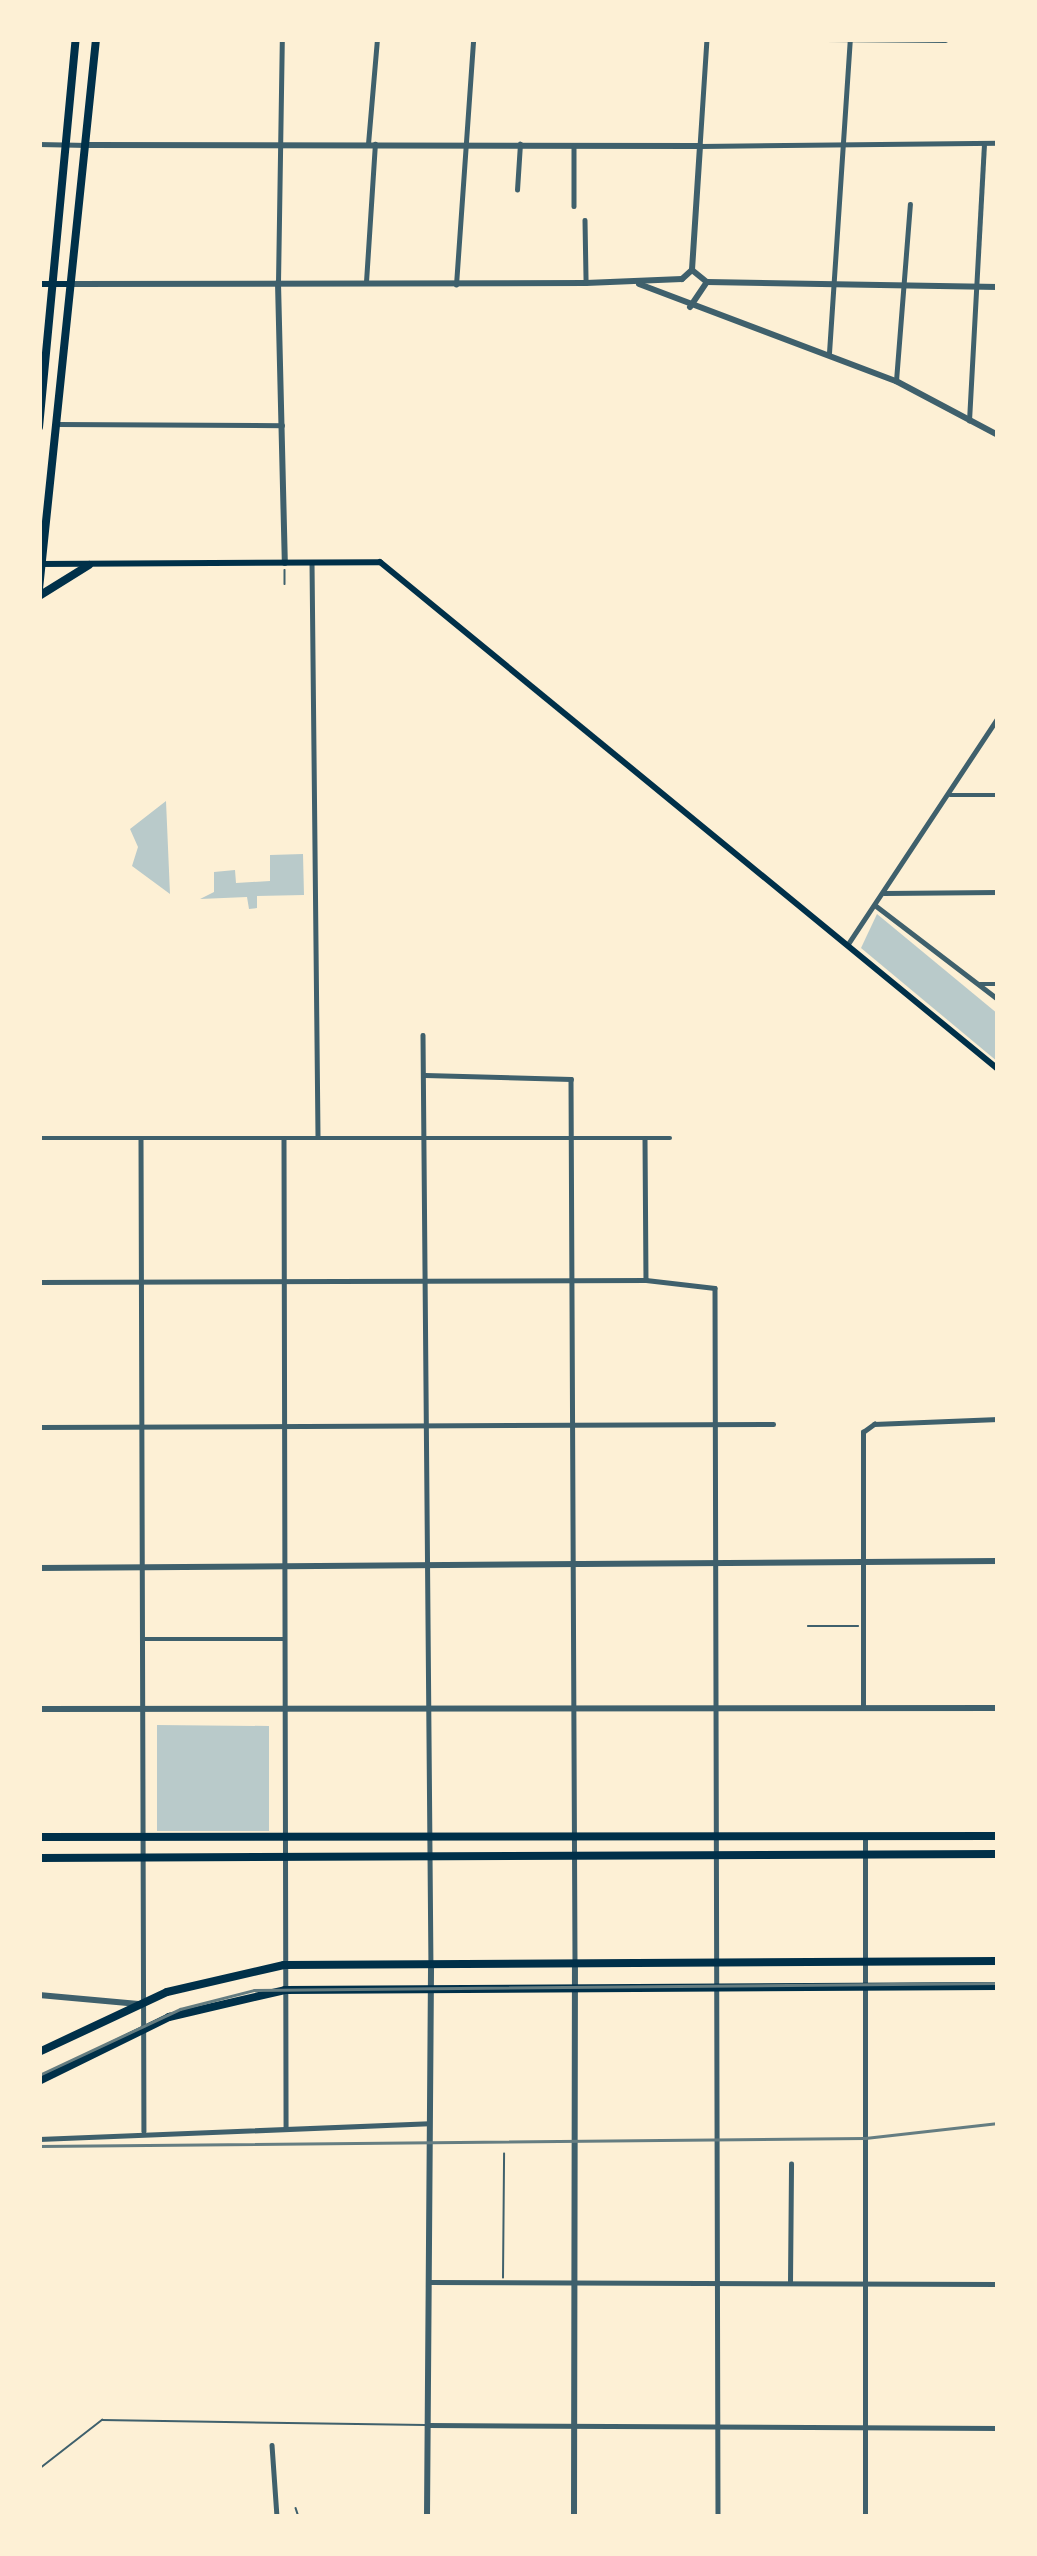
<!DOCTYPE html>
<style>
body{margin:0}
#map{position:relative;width:1037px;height:2556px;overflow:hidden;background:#fdf0d5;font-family:"IBM Plex Sans",sans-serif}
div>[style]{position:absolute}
.green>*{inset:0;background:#b9caca}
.service>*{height:1.5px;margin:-0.75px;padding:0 0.75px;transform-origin:0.75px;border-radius:0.75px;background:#3f606c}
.minor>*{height:4.5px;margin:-2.25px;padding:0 2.25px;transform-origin:2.25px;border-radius:2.25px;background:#3f606c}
.tertiary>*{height:6px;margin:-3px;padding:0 3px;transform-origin:3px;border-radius:3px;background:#3f606c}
.secondary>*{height:6px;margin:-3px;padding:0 3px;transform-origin:3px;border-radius:3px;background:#003049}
.primary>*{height:8px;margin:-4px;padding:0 4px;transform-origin:4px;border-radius:4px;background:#003049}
.rail>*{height:3px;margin:-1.5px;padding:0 1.5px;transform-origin:1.5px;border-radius:1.5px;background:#657d81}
span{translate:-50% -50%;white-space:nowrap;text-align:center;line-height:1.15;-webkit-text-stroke:9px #fdf0d5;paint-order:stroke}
.frame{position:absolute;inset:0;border:42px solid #fdf0d5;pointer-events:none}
</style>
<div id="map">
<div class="green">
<i style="clip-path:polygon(166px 801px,170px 894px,132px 866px,138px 847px,130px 829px)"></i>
<i style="clip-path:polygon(303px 854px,304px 895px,257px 896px,257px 908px,249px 909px,247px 897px,200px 899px,214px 892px,214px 872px,235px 870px,236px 883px,270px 881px,270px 855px)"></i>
<i style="clip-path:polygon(877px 914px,998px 1014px,998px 1062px,861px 948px)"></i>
<i style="clip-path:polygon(157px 1725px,269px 1726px,269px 1831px,157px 1831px)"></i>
</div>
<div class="service">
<i style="left:285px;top:570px;width:14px;rotate:90deg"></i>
<i style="left:808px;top:1626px;width:50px"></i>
<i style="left:503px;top:2278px;width:124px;rotate:-89.5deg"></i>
<i style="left:39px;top:2469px;width:80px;rotate:-37.9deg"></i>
<i style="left:102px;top:2420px;width:323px;rotate:0.9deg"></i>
<i style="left:296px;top:2508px;width:9px;rotate:72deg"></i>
</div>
<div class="minor">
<i style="left:707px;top:39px;width:107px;rotate:93.7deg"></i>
<i style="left:700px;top:146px;width:298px;rotate:-0.6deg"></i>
<i style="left:826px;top:39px;width:119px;rotate:0.5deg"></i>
<i style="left:39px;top:144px;width:48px;rotate:1.2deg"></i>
<i style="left:368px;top:144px;width:105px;rotate:-85.1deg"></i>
<i style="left:574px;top:145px;width:61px;rotate:90deg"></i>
<i style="left:517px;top:190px;width:46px;rotate:-86.3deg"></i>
<i style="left:585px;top:220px;width:60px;rotate:89deg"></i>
<i style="left:366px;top:282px;width:138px;rotate:-86.3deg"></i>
<i style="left:278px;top:283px;width:244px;rotate:-89.1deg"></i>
<i style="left:456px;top:285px;width:247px;rotate:-86deg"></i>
<i style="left:829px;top:353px;width:315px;rotate:-86.2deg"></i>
<i style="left:896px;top:381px;width:177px;rotate:-85.5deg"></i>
<i style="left:969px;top:421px;width:276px;rotate:-86.9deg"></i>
<i style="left:58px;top:424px;width:224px;rotate:0.3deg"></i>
<i style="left:312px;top:562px;width:575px;rotate:89.4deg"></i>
<i style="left:950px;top:795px;width:48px"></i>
<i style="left:884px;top:893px;width:114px;rotate:-0.5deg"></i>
<i style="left:875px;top:905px;width:155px;rotate:37.4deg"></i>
<i style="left:848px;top:944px;width:272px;rotate:-56.5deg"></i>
<i style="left:980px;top:984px;width:18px"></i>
<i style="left:423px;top:1035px;width:926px;rotate:89.51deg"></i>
<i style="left:425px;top:1075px;width:146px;rotate:1.6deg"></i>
<i style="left:571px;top:1079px;width:881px;rotate:89.74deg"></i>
<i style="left:39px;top:1138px;width:631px"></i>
<i style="left:284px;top:1138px;width:989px;rotate:89.88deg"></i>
<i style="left:645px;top:1138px;width:142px;rotate:89.6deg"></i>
<i style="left:141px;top:1139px;width:992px;rotate:89.83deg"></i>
<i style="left:39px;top:1282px;width:607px;rotate:-0.19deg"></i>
<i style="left:646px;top:1280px;width:69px;rotate:6.6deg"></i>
<i style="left:715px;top:1288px;width:1229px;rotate:89.86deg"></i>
<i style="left:998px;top:1297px;width:14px;rotate:90deg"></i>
<i style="left:39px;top:1427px;width:734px;rotate:-0.23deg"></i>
<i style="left:144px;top:1639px;width:139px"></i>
<i style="left:863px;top:1708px;width:276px;rotate:-90deg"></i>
<i style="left:863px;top:1432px;width:14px;rotate:-36deg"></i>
<i style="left:874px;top:1424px;width:124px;rotate:-2.3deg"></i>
<i style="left:39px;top:2139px;width:390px;rotate:-2.3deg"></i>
<i style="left:428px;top:2282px;width:570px;rotate:0.2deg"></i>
<i style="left:790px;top:2283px;width:119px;rotate:-89.5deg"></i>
<i style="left:428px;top:2425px;width:570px;rotate:0.3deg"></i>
<i style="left:272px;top:2445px;width:72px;rotate:86deg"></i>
<i style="left:865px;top:2517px;width:681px;rotate:-90deg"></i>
</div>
<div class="tertiary">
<i style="left:87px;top:145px;width:613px;rotate:0.09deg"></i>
<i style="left:700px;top:146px;width:124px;rotate:93.7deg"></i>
<i style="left:692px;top:270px;width:19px;rotate:39deg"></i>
<i style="left:707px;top:282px;width:291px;rotate:1deg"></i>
<i style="left:278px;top:283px;width:280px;rotate:88.6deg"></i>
<i style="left:72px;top:284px;width:514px;rotate:-0.11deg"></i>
<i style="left:586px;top:283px;width:96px;rotate:-2.4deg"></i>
<i style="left:682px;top:279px;width:13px;rotate:-42deg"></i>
<i style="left:639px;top:284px;width:275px;rotate:20.7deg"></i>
<i style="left:896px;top:381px;width:115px;rotate:27.9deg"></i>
<i style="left:690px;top:307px;width:30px;rotate:-56deg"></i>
<i style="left:39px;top:1568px;width:959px;rotate:-0.42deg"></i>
<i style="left:39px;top:1709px;width:959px;rotate:-0.06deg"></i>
<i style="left:39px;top:1995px;width:100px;rotate:5.1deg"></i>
<i style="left:427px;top:2517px;width:552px;rotate:-89.58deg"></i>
<i style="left:574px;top:2517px;width:554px;rotate:-89.9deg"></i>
</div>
<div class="secondary">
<i style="left:39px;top:284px;width:32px"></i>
<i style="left:39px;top:564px;width:341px;rotate:-0.3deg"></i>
<i style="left:380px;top:562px;width:799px;rotate:39.37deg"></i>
</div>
<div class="primary">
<i style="left:39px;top:427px;width:390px;rotate:-84.6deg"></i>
<i style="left:39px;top:589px;width:553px;rotate:-84.08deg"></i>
<i style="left:39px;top:596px;width:59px;rotate:-31.8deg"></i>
<i style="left:39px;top:1837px;width:959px;rotate:-0.06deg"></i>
<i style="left:39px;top:1858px;width:959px;rotate:-0.24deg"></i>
<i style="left:39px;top:2052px;width:141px;rotate:-25.1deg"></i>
<i style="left:167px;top:1992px;width:120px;rotate:-13deg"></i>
<i style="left:284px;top:1965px;width:714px;rotate:-0.32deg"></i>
<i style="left:39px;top:2081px;width:145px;rotate:-26.2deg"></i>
<i style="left:169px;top:2017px;width:119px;rotate:-13.1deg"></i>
<i style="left:285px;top:1990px;width:713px;rotate:-0.32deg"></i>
</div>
<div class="rail">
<i style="left:39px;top:2075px;width:156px;rotate:-25.1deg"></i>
<i style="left:180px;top:2009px;width:76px;rotate:-14.4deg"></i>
<i style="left:254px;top:1990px;width:744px;rotate:-0.54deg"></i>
<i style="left:39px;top:2146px;width:826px;rotate:-0.55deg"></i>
<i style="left:865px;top:2138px;width:134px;rotate:-6.4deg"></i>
</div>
<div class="frame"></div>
</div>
